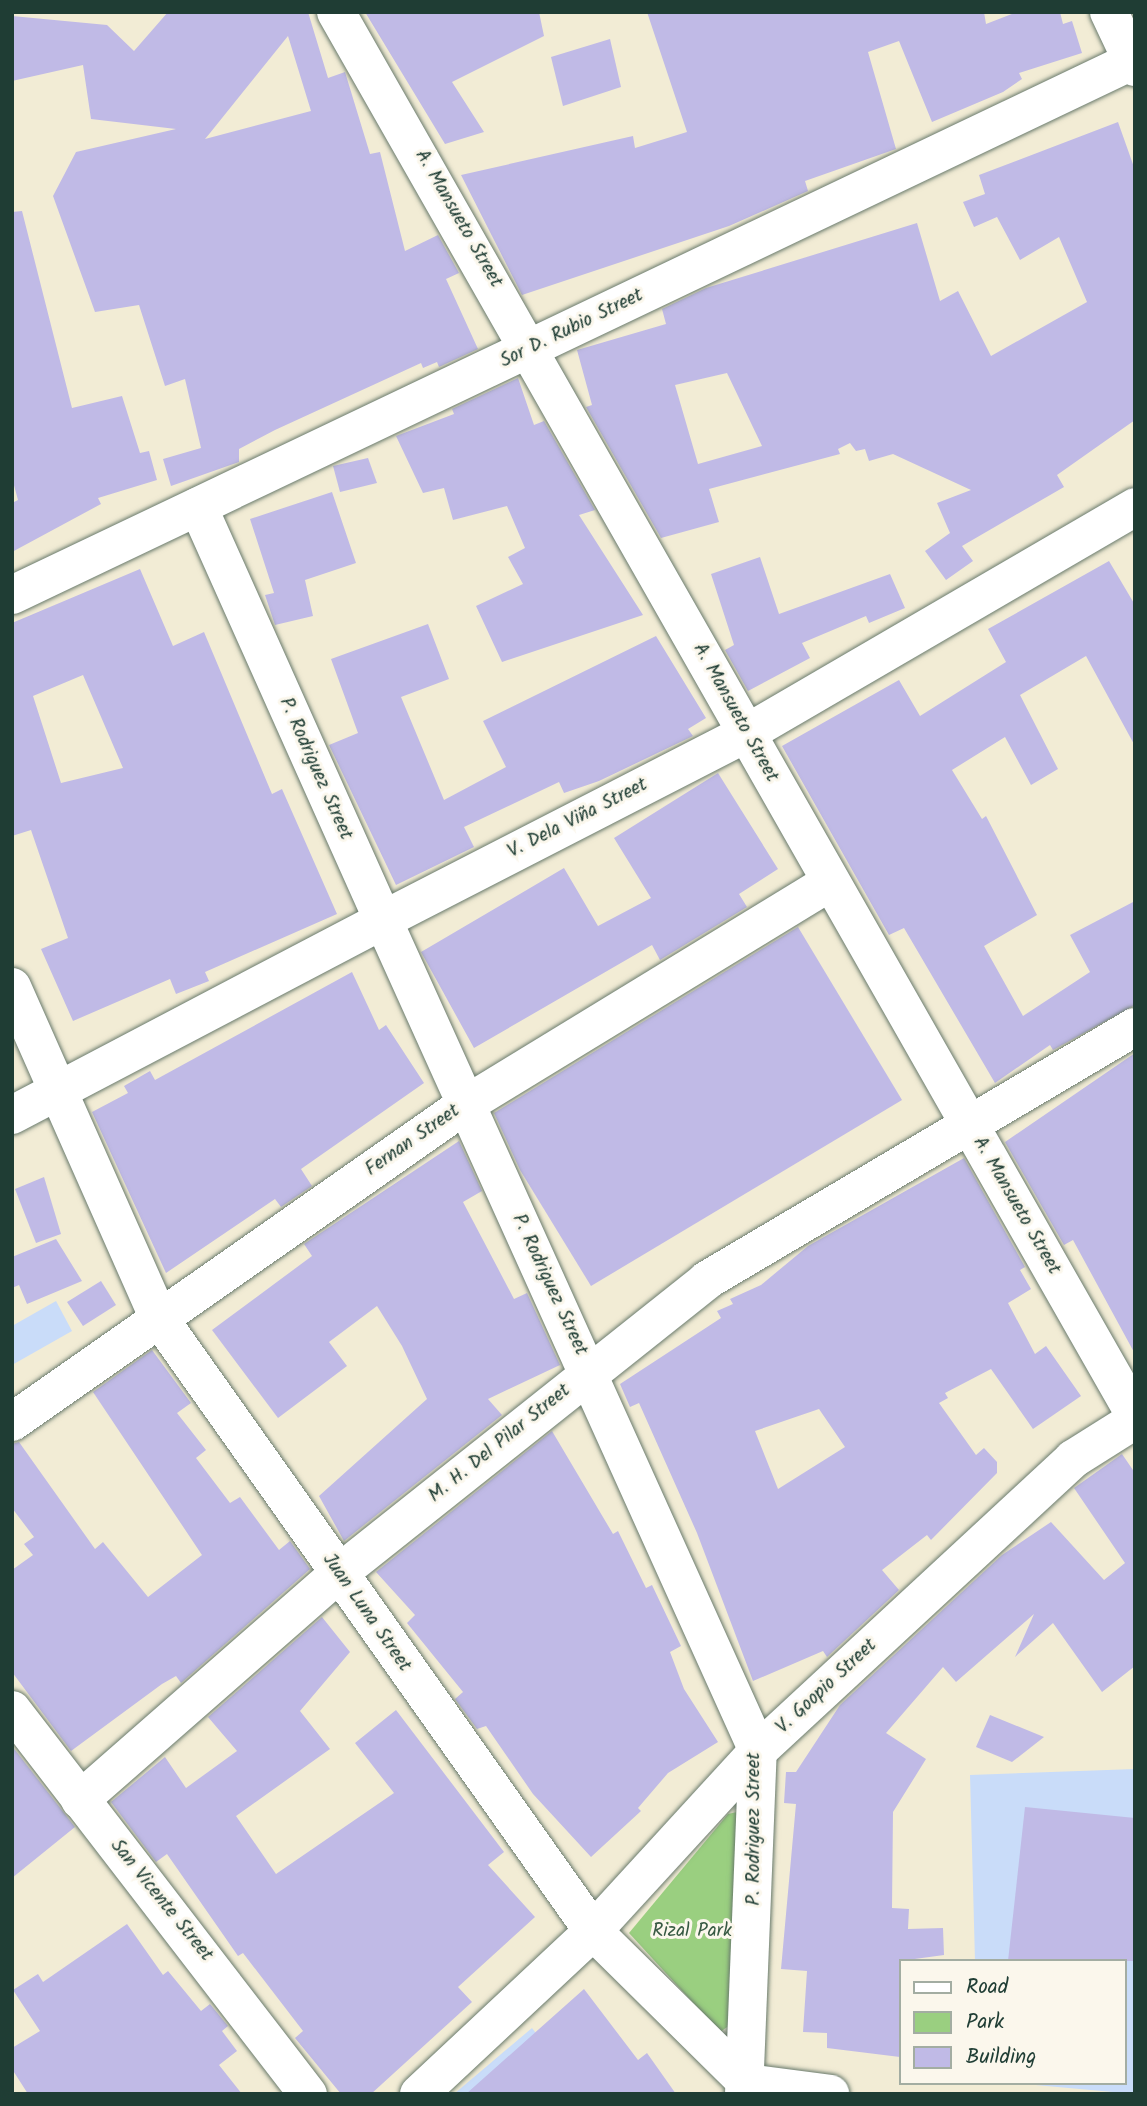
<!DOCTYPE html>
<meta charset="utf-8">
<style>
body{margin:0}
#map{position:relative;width:1147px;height:2106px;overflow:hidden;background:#f2ecd5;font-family:Kalam,sans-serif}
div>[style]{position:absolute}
.built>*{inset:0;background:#c9dcf9}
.green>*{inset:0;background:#9acf80}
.building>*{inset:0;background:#c0bae6}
.roads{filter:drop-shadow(0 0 2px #697a6c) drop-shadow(0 0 2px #697a6c)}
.minor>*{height:38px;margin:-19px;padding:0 19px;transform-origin:19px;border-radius:19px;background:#fff}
.major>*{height:38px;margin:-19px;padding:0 19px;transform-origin:19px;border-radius:19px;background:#fff}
span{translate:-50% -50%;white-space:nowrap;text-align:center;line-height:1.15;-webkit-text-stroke:6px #fbf7ec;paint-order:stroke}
.street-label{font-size:19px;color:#1f3d34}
.park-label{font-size:19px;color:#385a43}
.frame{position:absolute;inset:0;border:14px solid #1f3d34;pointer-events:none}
.legend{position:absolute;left:899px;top:1959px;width:228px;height:126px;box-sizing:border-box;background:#fbf7ec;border:2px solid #a3ada2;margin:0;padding:9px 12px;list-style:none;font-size:21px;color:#1f3d34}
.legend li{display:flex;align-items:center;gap:14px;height:35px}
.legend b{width:35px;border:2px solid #a3ada2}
</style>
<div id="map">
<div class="built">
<i style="clip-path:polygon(56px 1301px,72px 1331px,12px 1365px,12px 1326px)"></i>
<i style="clip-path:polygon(1135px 1769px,1135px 2094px,1014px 2083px,1124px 2083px,1124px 1961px,975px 1961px,970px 1775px)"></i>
<i style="clip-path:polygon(532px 2028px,582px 2094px,454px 2094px)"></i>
</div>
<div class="green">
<i style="clip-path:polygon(737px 1812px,736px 2021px,720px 2032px,629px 1933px,728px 1814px)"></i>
</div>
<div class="building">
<i style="clip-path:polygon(evenodd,168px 12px,308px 12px,328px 78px,345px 72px,370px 154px,380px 152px,405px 251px,438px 235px,459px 273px,446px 279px,478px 349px,439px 367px,437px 362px,423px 368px,421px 363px,275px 430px,239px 449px,239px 462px,171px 486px,163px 459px,201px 448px,185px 379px,165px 386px,139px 305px,95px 312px,53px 196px,76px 152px,176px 129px,91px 119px,83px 65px,12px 81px,12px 16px,107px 25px,134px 51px,168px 12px,288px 36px,311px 111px,205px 139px,210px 133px,288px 36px)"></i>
<i style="clip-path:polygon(365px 12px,539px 12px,544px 36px,452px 82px,484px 132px,445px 144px)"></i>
<i style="clip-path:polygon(647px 12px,984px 12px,986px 24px,1017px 12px,1060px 12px,1063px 24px,1072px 21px,1082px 53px,1019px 73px,1022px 79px,1003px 92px,932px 122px,899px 41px,868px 52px,896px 149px,805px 181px,808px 191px,729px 226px,522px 295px,461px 175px,633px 136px,635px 148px,687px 132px)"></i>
<i style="clip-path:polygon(610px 39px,621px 87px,563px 106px,551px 57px)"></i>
<i style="clip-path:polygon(evenodd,1118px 122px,1135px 170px,1135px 420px,1057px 475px,1064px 487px,962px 546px,973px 561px,946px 580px,925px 551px,950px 533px,937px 503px,971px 490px,893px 454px,869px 461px,865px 449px,856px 451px,850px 443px,838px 449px,840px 454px,709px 489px,719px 522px,661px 538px,586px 407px,592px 405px,577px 350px,666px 324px,662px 309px,706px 288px,917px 223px,940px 301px,958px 291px,991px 356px,1087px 302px,1059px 237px,1020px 260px,997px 217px,974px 227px,963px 202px,985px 194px,979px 175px,1118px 122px,727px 373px,762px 446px,698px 464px,675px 385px,727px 373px)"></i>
<i style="clip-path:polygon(22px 211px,72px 408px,122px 396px,140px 453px,149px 451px,157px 480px,98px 498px,101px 504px,12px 552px,12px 503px,18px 500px,12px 478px,12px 212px)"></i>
<i style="clip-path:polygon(518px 378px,534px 425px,544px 421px,595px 510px,579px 515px,643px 615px,502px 662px,476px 606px,523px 584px,508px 557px,525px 548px,507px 506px,453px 520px,444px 488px,423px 493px,396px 436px,454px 414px,452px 409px)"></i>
<i style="clip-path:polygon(368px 458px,377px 483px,340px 492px,333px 466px)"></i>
<i style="clip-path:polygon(332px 492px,356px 563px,305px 580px,313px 616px,275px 625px,265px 595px,274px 593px,250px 519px)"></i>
<i style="clip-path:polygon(760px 557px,779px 614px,890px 574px,905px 608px,869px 623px,866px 616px,802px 643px,810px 658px,748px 691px,725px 650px,734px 645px,711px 574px)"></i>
<i style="clip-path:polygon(1109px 561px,1135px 605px,1135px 746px,1086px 656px,1020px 695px,1058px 769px,1031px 785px,1005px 737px,952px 770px,982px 819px,986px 816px,1037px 915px,984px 946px,1023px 1016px,1090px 972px,1070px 935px,1135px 901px,1135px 1005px,1053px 1050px,1050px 1045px,995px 1083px,904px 928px,889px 935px,782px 746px,899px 680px,920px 716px,1006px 662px,988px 629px)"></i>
<i style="clip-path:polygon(evenodd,140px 569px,173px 646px,204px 632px,272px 794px,282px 789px,337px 914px,205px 972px,209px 981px,176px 994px,170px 979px,73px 1021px,41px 949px,68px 938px,31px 830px,12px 836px,12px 623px,140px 569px,83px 675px,123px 768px,61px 783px,33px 696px,83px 675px)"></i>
<i style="clip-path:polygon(428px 624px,449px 679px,401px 697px,444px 800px,506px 767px,483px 721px,656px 636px,706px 718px,688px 729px,693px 736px,599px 781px,564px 793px,559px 782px,464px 827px,474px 847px,396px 885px,329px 745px,358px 733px,331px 659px)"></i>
<i style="clip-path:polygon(718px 773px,778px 869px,739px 894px,747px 907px,660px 960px,652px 945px,474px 1048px,421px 952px,564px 868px,598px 926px,651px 898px,614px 838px)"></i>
<i style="clip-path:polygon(798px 927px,902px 1100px,591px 1286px,520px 1170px,494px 1113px)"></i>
<i style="clip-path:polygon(352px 972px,379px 1030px,386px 1025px,424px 1083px,301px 1169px,312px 1186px,281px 1207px,275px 1199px,166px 1273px,92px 1112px,128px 1093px,124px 1086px,150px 1071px,155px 1080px)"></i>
<i style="clip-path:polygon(1135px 1053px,1135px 1354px,1073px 1240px,1064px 1245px,1005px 1142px)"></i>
<i style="clip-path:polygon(459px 1141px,482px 1191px,463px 1202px,514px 1299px,527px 1293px,560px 1365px,488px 1399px,502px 1415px,344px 1541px,319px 1496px,427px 1399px,402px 1346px,377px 1306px,329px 1342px,347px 1366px,278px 1418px,212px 1330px,312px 1256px,304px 1244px)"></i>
<i style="clip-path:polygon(evenodd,964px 1158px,1025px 1267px,1020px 1270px,1031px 1289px,1008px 1303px,1035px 1354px,1046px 1346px,1081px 1396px,1033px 1429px,991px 1369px,945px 1393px,948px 1398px,939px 1403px,976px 1455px,984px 1448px,997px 1462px,997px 1473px,931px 1540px,927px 1535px,882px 1570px,899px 1590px,827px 1657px,823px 1651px,753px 1681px,697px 1533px,639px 1403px,630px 1407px,620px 1384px,721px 1318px,717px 1311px,733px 1304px,730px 1299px,761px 1285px,808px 1246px,964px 1158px,819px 1409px,845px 1447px,778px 1489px,755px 1431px,819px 1409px)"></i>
<i style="clip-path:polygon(44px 1177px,61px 1234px,36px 1243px,15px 1189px)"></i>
<i style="clip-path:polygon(56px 1239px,82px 1281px,27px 1304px,19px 1285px,12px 1288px,12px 1257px)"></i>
<i style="clip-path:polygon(101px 1281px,116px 1305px,83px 1326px,67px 1302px)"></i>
<i style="clip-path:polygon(152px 1350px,191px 1403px,177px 1413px,206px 1450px,196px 1458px,230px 1503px,240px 1497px,279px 1550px,290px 1541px,310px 1569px,181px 1683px,176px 1676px,162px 1684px,71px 1751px,12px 1672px,12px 1570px,33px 1555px,24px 1544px,34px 1537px,12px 1508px,12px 1444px,19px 1442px,95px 1549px,103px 1542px,148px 1597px,202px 1555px,93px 1392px)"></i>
<i style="clip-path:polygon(552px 1431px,613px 1534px,618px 1531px,646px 1588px,652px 1585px,681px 1646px,670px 1652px,684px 1689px,718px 1742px,668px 1773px,638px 1808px,641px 1811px,591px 1857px,533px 1794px,486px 1726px,477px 1729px,455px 1699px,463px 1692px,407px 1623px,415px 1615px,376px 1572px)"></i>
<i style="clip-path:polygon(1122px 1454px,1135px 1473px,1135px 1666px,1102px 1692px,1053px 1623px,1015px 1657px,1034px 1614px,956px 1682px,943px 1667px,886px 1733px,926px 1759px,893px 1812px,892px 1908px,909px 1909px,908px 1929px,943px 1928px,944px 1955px,900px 1961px,900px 2057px,827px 2048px,827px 2033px,803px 2032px,807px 1971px,781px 1969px,796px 1804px,784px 1803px,786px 1772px,796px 1772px,840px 1705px,1002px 1555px,1051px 1522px,1104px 1580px,1125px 1563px,1074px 1488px)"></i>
<i style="clip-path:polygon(322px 1617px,350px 1652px,300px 1711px,330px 1749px,236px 1816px,276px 1874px,394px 1793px,355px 1743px,396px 1710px,504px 1852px,488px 1865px,535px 1917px,458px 1987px,472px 2002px,371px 2094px,341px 2094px,295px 2038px,303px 2031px,243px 1953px,238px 1956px,167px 1854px,156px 1862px,111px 1802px,165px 1757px,186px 1788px,237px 1751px,208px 1717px)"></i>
<i style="clip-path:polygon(990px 1715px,1044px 1737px,1012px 1762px,976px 1747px)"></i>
<i style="clip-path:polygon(12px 1746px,75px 1827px,12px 1878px)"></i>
<i style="clip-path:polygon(1025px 1807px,1135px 1818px,1135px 1961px,1008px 1961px)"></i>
<i style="clip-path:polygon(127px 1924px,163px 1975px,168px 1971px,201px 2011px,210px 2004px,228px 2026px,222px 2031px,237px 2051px,219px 2065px,242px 2094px,28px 2094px,12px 2069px,12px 2048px,40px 2031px,13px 1990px,38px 1974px,43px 1982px)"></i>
<i style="clip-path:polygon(584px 1989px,638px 2060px,647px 2053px,676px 2094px,466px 2094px)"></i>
</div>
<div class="roads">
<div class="minor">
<i style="left:336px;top:12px;width:1615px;rotate:60.34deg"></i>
<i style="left:1109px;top:12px;width:61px;rotate:64.7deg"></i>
<i style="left:12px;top:595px;width:1241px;rotate:-25.49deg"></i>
<i style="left:12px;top:987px;width:362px;rotate:66.1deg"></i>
<i style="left:159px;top:1318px;width:751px;rotate:54.7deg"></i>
<i style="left:593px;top:1931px;width:216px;rotate:44.6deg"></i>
<i style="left:747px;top:2083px;width:84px;rotate:7.5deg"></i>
<i style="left:12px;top:1115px;width:419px;rotate:-27.7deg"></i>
<i style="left:383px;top:920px;width:453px;rotate:-114.1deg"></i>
<i style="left:12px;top:1422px;width:553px;rotate:-34.98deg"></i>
<i style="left:465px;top:1105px;width:426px;rotate:-31.4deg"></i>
<i style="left:12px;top:1710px;width:485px;rotate:52.4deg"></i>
<i style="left:80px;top:1800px;width:343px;rotate:-41.2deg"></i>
<i style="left:338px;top:1574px;width:472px;rotate:-38.5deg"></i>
<i style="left:707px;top:1280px;width:497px;rotate:-30.6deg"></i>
<i style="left:419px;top:2094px;width:238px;rotate:-43.1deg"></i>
<i style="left:593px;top:1931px;width:244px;rotate:-47.5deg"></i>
<i style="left:758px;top:1751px;width:430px;rotate:-42.8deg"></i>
<i style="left:1073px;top:1459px;width:73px;rotate:-32.2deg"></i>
</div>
<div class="major">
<i style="left:744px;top:2094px;width:343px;rotate:-87.7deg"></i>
<i style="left:758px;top:1751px;width:912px;rotate:-114.29deg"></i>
<i style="left:383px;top:920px;width:409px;rotate:-27.2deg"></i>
<i style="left:747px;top:733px;width:449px;rotate:-30.2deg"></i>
</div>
</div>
<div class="street-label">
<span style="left:458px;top:219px;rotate:60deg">A. Mansueto Street</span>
<span style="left:572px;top:329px;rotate:-26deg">Sor D. Rubio Street</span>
<span style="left:735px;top:713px;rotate:61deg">A. Mansueto Street</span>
<span style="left:315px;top:769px;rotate:66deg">P. Rodriguez Street</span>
<span style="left:578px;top:819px;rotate:-27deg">V. Dela Viña Street</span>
<span style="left:413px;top:1141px;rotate:-35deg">Fernan Street</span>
<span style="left:1016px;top:1206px;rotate:60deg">A. Mansueto Street</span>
<span style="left:549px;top:1285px;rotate:65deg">P. Rodriguez Street</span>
<span style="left:500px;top:1444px;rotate:-39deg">M. H. Del Pilar Street</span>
<span style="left:366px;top:1613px;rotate:55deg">Juan Luna Street</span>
<span style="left:827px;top:1687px;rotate:-43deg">V. Goopio Street</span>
<span style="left:755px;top:1829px;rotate:-90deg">P. Rodriguez Street</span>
<span style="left:161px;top:1901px;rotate:51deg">San Vicente Street</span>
</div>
<div class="park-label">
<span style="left:692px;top:1932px">Rizal Park</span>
</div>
<div class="frame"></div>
<ul class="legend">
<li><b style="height:9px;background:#fff"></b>Road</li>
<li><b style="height:19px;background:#9acf80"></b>Park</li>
<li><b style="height:19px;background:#c0bae6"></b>Building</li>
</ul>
</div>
